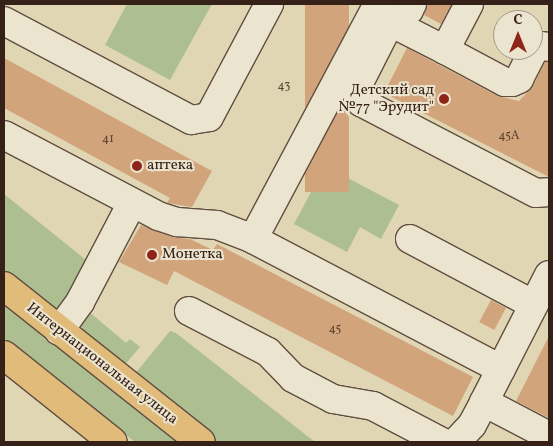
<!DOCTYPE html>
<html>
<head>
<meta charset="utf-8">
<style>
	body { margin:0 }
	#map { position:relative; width:553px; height:446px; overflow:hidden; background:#e0d6b4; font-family:Vollkorn,serif }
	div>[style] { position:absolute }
	.green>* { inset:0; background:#adbf91 }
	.building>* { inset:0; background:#d2a47c; transform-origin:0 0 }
	.roads { filter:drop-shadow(1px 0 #604e40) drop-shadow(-1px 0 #604e40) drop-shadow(0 1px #604e40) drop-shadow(0 -1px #604e40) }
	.minor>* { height:28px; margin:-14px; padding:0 14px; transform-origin:14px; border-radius:14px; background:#ebe4ce }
	.major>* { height:28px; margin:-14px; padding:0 14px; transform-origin:14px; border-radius:14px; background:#e0bb7a }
	.dots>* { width:14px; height:14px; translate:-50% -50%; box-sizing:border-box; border:2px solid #ebe4ce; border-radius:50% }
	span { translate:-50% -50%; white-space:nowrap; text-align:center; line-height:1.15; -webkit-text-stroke:4px #ebe4ce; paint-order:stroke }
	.number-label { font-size:12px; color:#5d4232 }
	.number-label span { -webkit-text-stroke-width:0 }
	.poi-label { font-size:15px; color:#362119 }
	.right { translate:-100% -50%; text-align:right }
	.left { translate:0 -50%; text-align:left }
	.street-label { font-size:15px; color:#362119 }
	.frame { position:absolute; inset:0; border:5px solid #362119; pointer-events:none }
	.north { position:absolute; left:493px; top:10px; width:50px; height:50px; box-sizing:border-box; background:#ebe4ce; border:1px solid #a39686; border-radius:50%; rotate:0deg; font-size:14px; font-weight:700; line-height:20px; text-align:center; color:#362119 }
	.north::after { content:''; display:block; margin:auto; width:18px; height:22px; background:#8f2418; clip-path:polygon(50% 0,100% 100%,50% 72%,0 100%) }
</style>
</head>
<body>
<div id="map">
	<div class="green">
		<i style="clip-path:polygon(127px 4px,212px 4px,170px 80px,105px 45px)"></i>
		<i style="clip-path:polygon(325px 166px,399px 205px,381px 239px,360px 227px,347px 252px,294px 224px)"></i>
		<i style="clip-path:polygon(4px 194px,91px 264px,58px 310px,4px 270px)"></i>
		<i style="clip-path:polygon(4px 301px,181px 442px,135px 442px,4px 338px)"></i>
		<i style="clip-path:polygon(87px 310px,126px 343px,130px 339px,140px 347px,123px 367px,83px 332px,81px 325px)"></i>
		<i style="clip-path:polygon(170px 331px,176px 333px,315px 442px,217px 442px,134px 375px)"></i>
	</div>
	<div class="building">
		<i style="left:305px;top:4px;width:44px;height:188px"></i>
		<i style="clip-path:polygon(428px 4px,452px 4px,441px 24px,424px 15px)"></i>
		<i style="clip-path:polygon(407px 48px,498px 96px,519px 101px,533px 86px,545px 62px,549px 62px,549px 177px,384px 93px)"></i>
		<i style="clip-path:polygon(4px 58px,212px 171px,192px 207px,167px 203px,170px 198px,4px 108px)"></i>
		<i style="clip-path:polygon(141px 225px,172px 237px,190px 239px,213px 250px,217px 244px,473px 377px,453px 416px,174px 271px,167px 285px,119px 262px)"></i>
		<i style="left:491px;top:300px;width:17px;height:25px;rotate:28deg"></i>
		<i style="clip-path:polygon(549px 336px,549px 418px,516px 401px)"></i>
	</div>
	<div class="roads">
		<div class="minor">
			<i style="left:412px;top:4px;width:7px;rotate:117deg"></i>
			<i style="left:409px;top:10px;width:22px;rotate:148deg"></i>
			<i style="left:390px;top:22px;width:66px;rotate:117deg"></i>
			<i style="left:360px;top:81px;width:16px;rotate:97deg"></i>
			<i style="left:358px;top:97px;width:6px;rotate:59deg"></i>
			<i style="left:361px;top:102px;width:197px;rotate:27.5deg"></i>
			<i style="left:536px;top:193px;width:13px;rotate:-4deg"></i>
			<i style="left:469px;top:4px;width:52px;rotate:117.6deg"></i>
			<i style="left:445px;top:50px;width:68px;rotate:28.1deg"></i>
			<i style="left:505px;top:82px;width:7px"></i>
			<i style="left:512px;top:82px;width:8px;rotate:-23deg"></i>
			<i style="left:519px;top:79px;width:33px;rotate:-63deg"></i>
			<i style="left:534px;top:50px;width:7px;rotate:-34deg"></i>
			<i style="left:540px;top:46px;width:9px;rotate:6deg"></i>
			<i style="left:4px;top:21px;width:212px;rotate:27.9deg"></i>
			<i style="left:191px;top:120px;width:18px;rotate:-9deg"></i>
			<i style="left:209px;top:117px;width:128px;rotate:-62deg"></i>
			<i style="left:390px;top:22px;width:62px;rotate:27deg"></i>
			<i style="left:4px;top:135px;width:174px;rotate:27.7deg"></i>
			<i style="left:158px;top:216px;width:20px;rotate:18deg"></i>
			<i style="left:177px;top:222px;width:40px;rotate:4.3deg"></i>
			<i style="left:217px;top:225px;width:39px;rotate:21deg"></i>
			<i style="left:253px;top:239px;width:280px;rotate:27.7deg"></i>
			<i style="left:253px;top:239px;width:266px;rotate:-62deg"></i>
			<i style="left:410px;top:239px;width:140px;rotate:28deg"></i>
			<i style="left:549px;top:275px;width:143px;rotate:117.1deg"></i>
			<i style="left:484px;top:402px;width:73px;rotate:27.6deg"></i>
			<i style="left:189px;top:311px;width:89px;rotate:27.4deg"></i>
			<i style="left:268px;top:352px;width:36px;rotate:46deg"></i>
			<i style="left:293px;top:378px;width:45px;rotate:27.7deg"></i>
			<i style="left:333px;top:399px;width:41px;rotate:9.9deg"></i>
			<i style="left:373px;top:406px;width:78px;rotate:27.6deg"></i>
			<i style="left:59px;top:331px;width:36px;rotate:-54deg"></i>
			<i style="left:80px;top:302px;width:112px;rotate:-62.3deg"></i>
			<i style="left:456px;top:442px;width:23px;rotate:-47deg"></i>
			<i style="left:472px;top:425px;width:26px;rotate:-62deg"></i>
		</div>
		<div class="major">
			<i style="left:4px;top:286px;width:251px;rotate:38.4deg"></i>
			<i style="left:4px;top:355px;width:139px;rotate:38.6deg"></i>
		</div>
	</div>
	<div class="dots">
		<i style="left:444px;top:99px;background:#8f2418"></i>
		<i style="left:137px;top:166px;background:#8f2418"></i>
		<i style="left:152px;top:255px;background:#8f2418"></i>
	</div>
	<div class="number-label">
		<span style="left:284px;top:87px">43</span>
		<span style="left:509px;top:137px">45А</span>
		<span style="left:108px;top:140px">41</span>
		<span style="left:335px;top:330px">45</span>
	</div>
	<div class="poi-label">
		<span class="right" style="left:434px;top:99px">Детский сад<br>№77 "Эрудит"</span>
		<span class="left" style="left:147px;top:166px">аптека</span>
		<span class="left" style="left:162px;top:255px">Монетка</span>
	</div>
	<div class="street-label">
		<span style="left:102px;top:364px;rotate:38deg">Интернациональная улица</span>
	</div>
	<div class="frame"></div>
	<div class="north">С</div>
</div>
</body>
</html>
